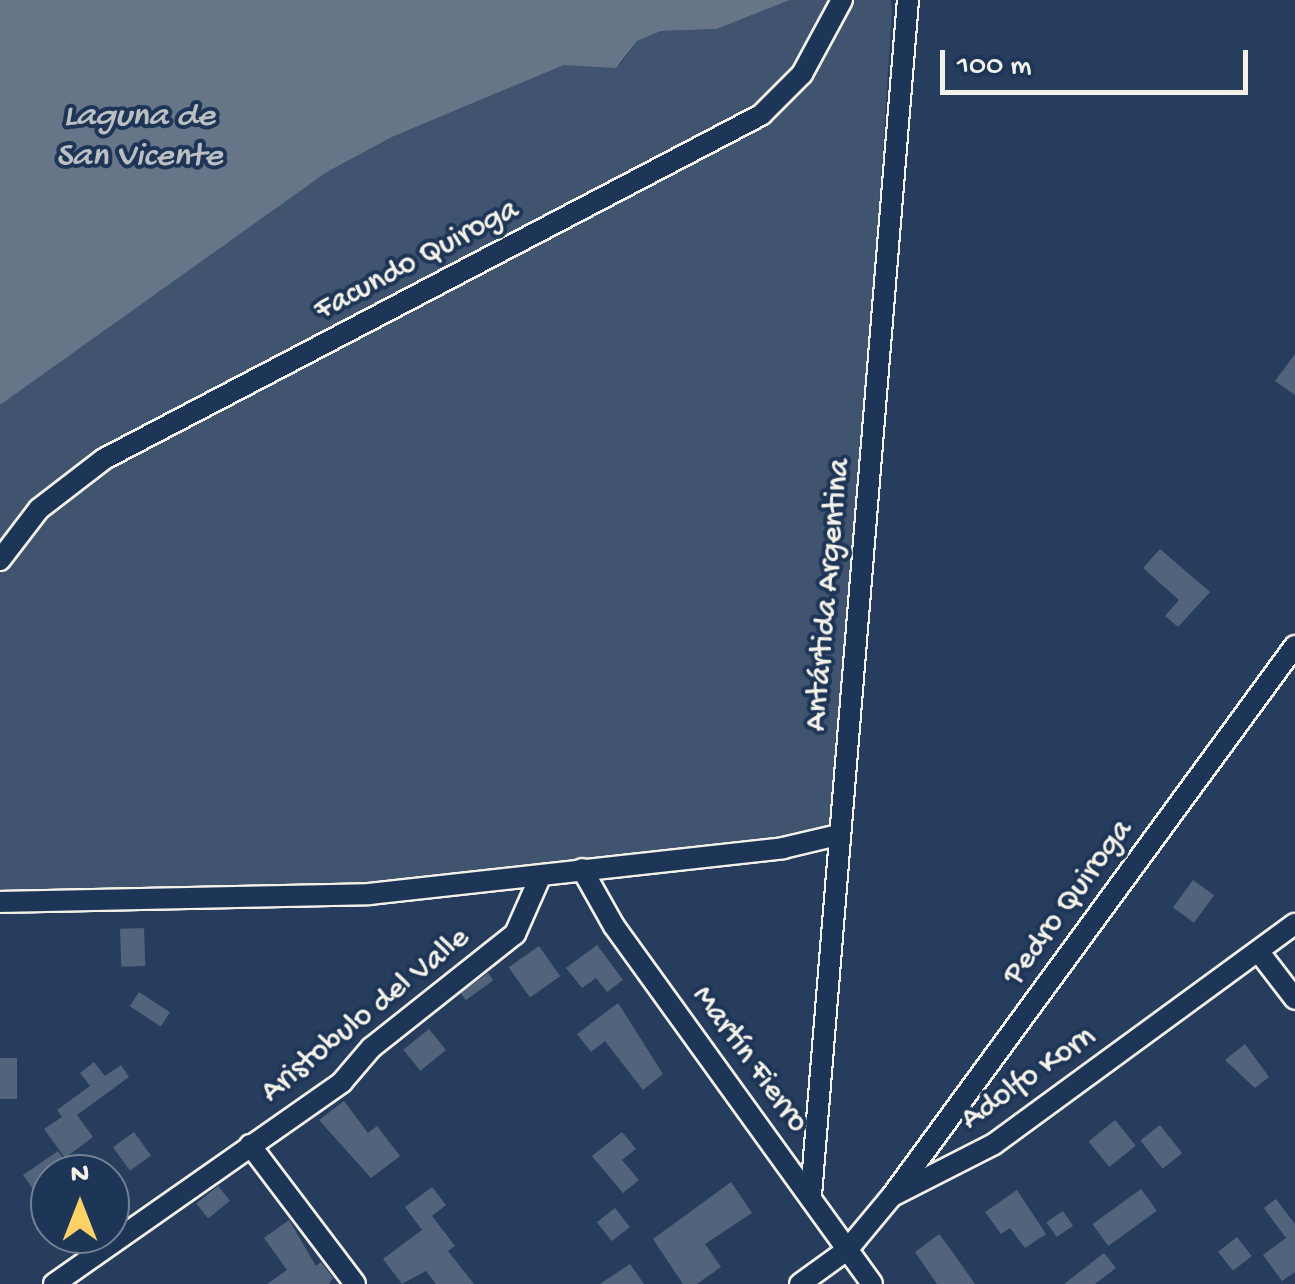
<!DOCTYPE html>
<html>
<head>
<meta charset="utf-8">
<style>
	body { margin:0 }
	#map { position:relative; width:1295px; height:1284px; overflow:hidden; background:#263d5d; font-family:"Gochi Hand",sans-serif }
	div>[style] { position:absolute }
	.green>* { inset:0; background:#40546f }
	.water>* { inset:0; background:#677588 }
	.building>* { inset:0; background:#52647b; transform-origin:0 0 }
	.roads { filter:drop-shadow(2px 0 #f4f1e8) drop-shadow(-2px 0 #f4f1e8) drop-shadow(0 2px #f4f1e8) drop-shadow(0 -2px #f4f1e8) }
	.street>* { height:20px; margin:-10px; padding:0 10px; transform-origin:10px; border-radius:10px; background:#1d3557 }
	span { translate:-50% -50%; white-space:nowrap; text-align:center; line-height:1.15; -webkit-text-stroke:8px #1d3557; paint-order:stroke }
	.street-label { font-size:32px; color:#f4f1e8 }
	.water-label { font-size:35px; color:#bcbfc2; font-style:italic }
	.north { position:absolute; left:30px; top:1154px; width:100px; height:100px; box-sizing:border-box; background:#1d3557; border:2px solid #738091; border-radius:50%; rotate:0deg; font-size:28px; font-weight:700; line-height:40px; text-align:center; color:#f4f1e8 }
	.north::after { content:''; display:block; margin:auto; width:35px; height:45px; background:#ffd166; clip-path:polygon(50% 0,100% 100%,50% 72%,0 100%) }
	.scale { position:absolute; left:940px; top:50px; width:308px; height:45px; box-sizing:border-box; border:5px solid #f4f1e8; border-top:0; padding-left:12px; font-size:30px; line-height:35px; white-space:nowrap; color:#f4f1e8; -webkit-text-stroke:8px #1d3557; paint-order:stroke }
</style>
</head>
<body>
<div id="map">
	<div class="green">
		<i style="clip-path:polygon(790px 0,891px 0,892px 11px,838px 835px,483px 883px,0 902px,0 405px,327px 172px,392px 137px,564px 65px,620px 65px,637px 41px,661px 31px,717px 29px)"></i>
	</div>
	<div class="water">
		<i style="clip-path:polygon(0 0,790px 0,717px 29px,661px 31px,637px 41px,616px 68px,564px 65px,392px 137px,327px 172px,0 405px)"></i>
	</div>
	<div class="building">
		<i style="clip-path:polygon(1295px 354px,1295px 395px,1275px 381px)"></i>
		<i style="clip-path:polygon(1160px 549px,1210px 592px,1178px 627px,1165px 616px,1179px 600px,1143px 568px)"></i>
		<i style="left:1193px;top:880px;width:26px;height:34px;rotate:36deg"></i>
		<i style="left:144px;top:928px;width:38px;height:24px;rotate:88deg"></i>
		<i style="clip-path:polygon(597px 945px,623px 980px,607px 992px,596px 978px,582px 988px,566px 968px)"></i>
		<i style="left:539px;top:946px;width:37px;height:37px;rotate:55deg"></i>
		<i style="left:488px;top:973px;width:9px;height:34px;rotate:54deg"></i>
		<i style="left:139px;top:992px;width:37px;height:17px;rotate:33deg"></i>
		<i style="clip-path:polygon(618px 1003px,663px 1074px,643px 1090px,605px 1041px,591px 1052px,577px 1034px)"></i>
		<i style="left:429px;top:1029px;width:27px;height:33px;rotate:51deg"></i>
		<i style="clip-path:polygon(1245px 1044px,1269px 1077px,1255px 1088px,1225px 1060px)"></i>
		<i style="left:0;top:1058px;width:17px;height:41px"></i>
		<i style="clip-path:polygon(94px 1062px,105px 1076px,121px 1065px,129px 1077px,77px 1115px,93px 1137px,65px 1158px,44px 1129px,62px 1117px,57px 1110px,90px 1086px,80px 1073px)"></i>
		<i style="clip-path:polygon(344px 1101px,368px 1133px,377px 1126px,400px 1156px,371px 1178px,319px 1120px)"></i>
		<i style="left:1115px;top:1120px;width:33px;height:34px;rotate:51deg"></i>
		<i style="left:1160px;top:1125px;width:36px;height:25px;rotate:52deg"></i>
		<i style="left:134px;top:1132px;width:29px;height:26px;rotate:54deg"></i>
		<i style="clip-path:polygon(622px 1132px,636px 1149px,622px 1160px,639px 1180px,623px 1193px,592px 1156px)"></i>
		<i style="clip-path:polygon(58px 1151px,67px 1164px,50px 1174px,50px 1213px,23px 1175px)"></i>
		<i style="clip-path:polygon(731px 1182px,752px 1213px,705px 1244px,721px 1267px,697px 1284px,683px 1284px,653px 1239px)"></i>
		<i style="left:218px;top:1186px;width:19px;height:28px;rotate:51deg"></i>
		<i style="clip-path:polygon(432px 1187px,446px 1205px,432px 1216px,455px 1246px,448px 1251px,474px 1284px,436px 1284px,426px 1271px,402px 1284px,383px 1259px,422px 1230px,405px 1207px)"></i>
		<i style="left:1141px;top:1189px;width:27px;height:60px;rotate:54deg"></i>
		<i style="clip-path:polygon(1017px 1190px,1046px 1234px,1025px 1248px,1010px 1228px,1001px 1234px,985px 1212px)"></i>
		<i style="clip-path:polygon(1276px 1199px,1295px 1224px,1295px 1272px,1282px 1281px,1263px 1255px,1286px 1238px,1264px 1208px)"></i>
		<i style="left:615px;top:1208px;width:24px;height:23px;rotate:52deg"></i>
		<i style="left:1063px;top:1211px;width:18px;height:20px;rotate:56deg"></i>
		<i style="clip-path:polygon(289px 1220px,316px 1266px,321px 1262px,333px 1278px,329px 1284px,267px 1284px,287px 1270px,264px 1238px)"></i>
		<i style="clip-path:polygon(939px 1234px,954px 1254px,975px 1284px,937px 1284px,915px 1252px)"></i>
		<i style="left:1237px;top:1237px;width:24px;height:24px;rotate:52deg"></i>
		<i style="clip-path:polygon(1104px 1253px,1116px 1268px,1095px 1284px,1064px 1284px)"></i>
		<i style="clip-path:polygon(630px 1264px,644px 1284px,600px 1284px)"></i>
	</div>
	<div class="roads">
		<div class="street">
			<i style="left:0;top:560px;width:64px;rotate:-52.6deg"></i>
			<i style="left:39px;top:509px;width:82px;rotate:-37.6deg"></i>
			<i style="left:104px;top:459px;width:742px;rotate:-27.64deg"></i>
			<i style="left:761px;top:115px;width:58px;rotate:-45deg"></i>
			<i style="left:802px;top:74px;width:84px;rotate:-61.6deg"></i>
			<i style="left:582px;top:869px;width:65px;rotate:60.7deg"></i>
			<i style="left:614px;top:926px;width:441px;rotate:54.2deg"></i>
			<i style="left:0;top:902px;width:369px;rotate:-1.2deg"></i>
			<i style="left:369px;top:894px;width:417px;rotate:-6.3deg"></i>
			<i style="left:783px;top:848px;width:57px;rotate:-13.3deg"></i>
			<i style="left:1259px;top:952px;width:59px;rotate:52.5deg"></i>
			<i style="left:250px;top:1145px;width:174px;rotate:52.9deg"></i>
			<i style="left:811px;top:1195px;width:1199px;rotate:-85.36deg"></i>
			<i style="left:892px;top:1196px;width:682px;rotate:-53.77deg"></i>
			<i style="left:54px;top:1284px;width:352px;rotate:-35deg"></i>
			<i style="left:342px;top:1082px;width:45px;rotate:-49.5deg"></i>
			<i style="left:371px;top:1048px;width:184px;rotate:-38.4deg"></i>
			<i style="left:515px;top:934px;width:64px;rotate:-66.2deg"></i>
			<i style="left:800px;top:1284px;width:58px;rotate:-35.9deg"></i>
			<i style="left:847px;top:1250px;width:70px;rotate:-50.2deg"></i>
			<i style="left:892px;top:1196px;width:114px;rotate:-27deg"></i>
			<i style="left:994px;top:1144px;width:373px;rotate:-36.2deg"></i>
		</div>
	</div>
	<div class="street-label">
		<span style="left:417px;top:261px;rotate:-28deg">Facundo Quiroga</span>
		<span style="left:829px;top:595px;rotate:-85deg">Antártida Argentina</span>
		<span style="left:1069px;top:903px;rotate:-54deg">Pedro Quiroga</span>
		<span style="left:366px;top:1016px;rotate:-39deg">Aristobulo del Valle</span>
		<span style="left:749px;top:1060px;rotate:54deg">Martín Fierro</span>
		<span style="left:1029px;top:1079px;rotate:-35deg">Adolfo Korn</span>
	</div>
	<div class="water-label">
		<span style="left:139px;top:138px">Laguna de<br>San Vicente</span>
	</div>
	<div class="north">N</div>
	<div class="scale">100 m</div>
</div>
</body>
</html>
